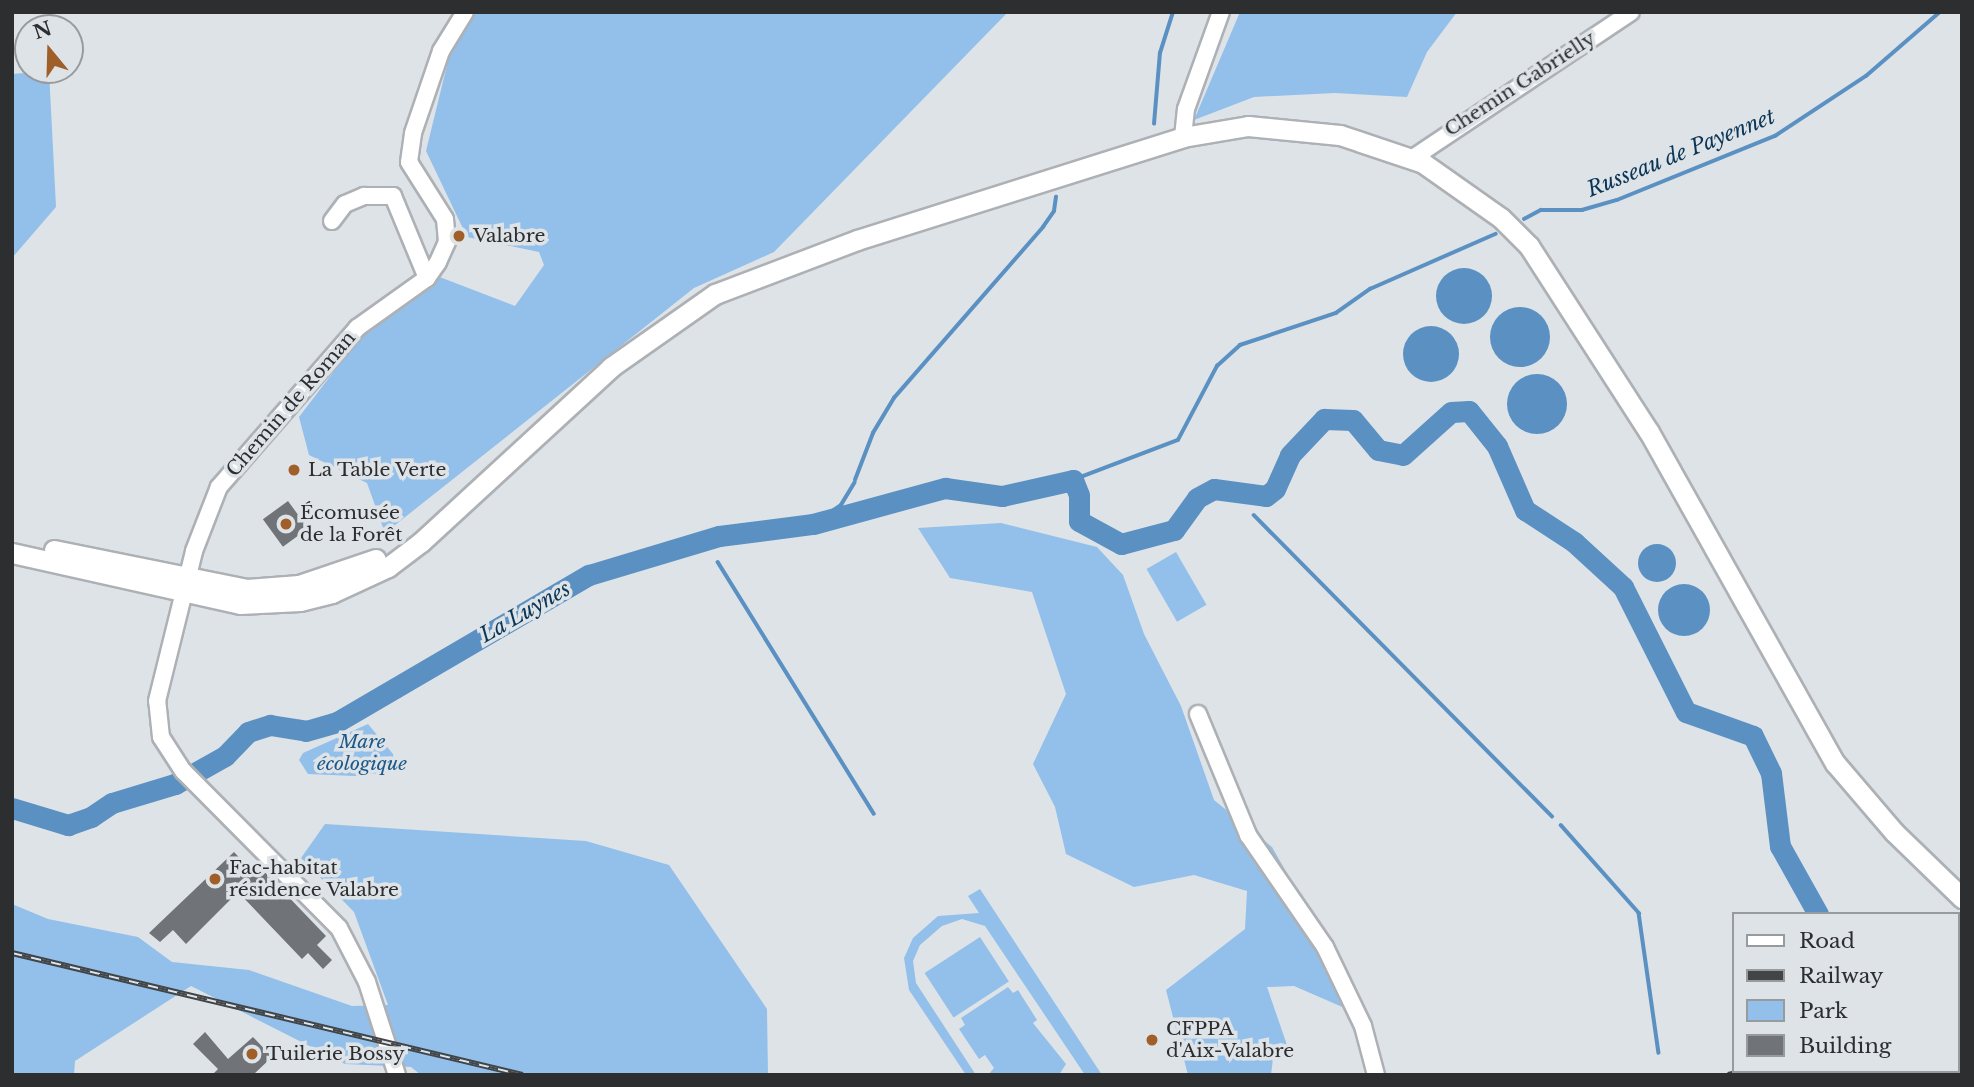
<!DOCTYPE html>
<html>
<head>
<meta charset="utf-8">
<style>
	body { margin:0 }
	#map { position:relative; width:1974px; height:1087px; overflow:hidden; background:#dee3e7; font-family:"Libre Baskerville",serif }
	div>[style] { position:absolute }
	.green>* { inset:0; background:#92c0ea; transform-origin:0 0 }
	.water>* { inset:0; background:#5a91c2 }
	.round { border-radius:50% }
	.stream>* { height:3.5px; margin:-1.75px; padding:0 1.75px; transform-origin:1.75px; border-radius:1.75px; background:#5a91c2 }
	.river>* { height:21px; margin:-10.5px; padding:0 10.5px; transform-origin:10.5px; border-radius:10.5px; background:#5a91c2 }
	.building>* { inset:0; background:#707377; transform-origin:0 0 }
	.roads { filter:drop-shadow(2px 0 #adb1b5) drop-shadow(-2px 0 #adb1b5) drop-shadow(0 2px #adb1b5) drop-shadow(0 -2px #adb1b5) }
	.minor>* { height:16px; margin:-8px; padding:0 8px; transform-origin:8px; border-radius:8px; background:#fff }
	.major>* { height:19px; margin:-9.5px; padding:0 9.5px; transform-origin:9.5px; border-radius:9.5px; background:#fff }
	.rail>* { height:6px; margin-top:-3px; transform-origin:0; background:repeating-linear-gradient(90deg,#dee3e7 0 10px,#424446 0 20px); box-sizing:border-box; border-block:2px solid #424446 }
	.dots>* { width:19px; height:19px; translate:-50% -50%; box-sizing:border-box; border:4px solid #dee3e7; border-radius:50% }
	span { translate:-50% -50%; white-space:nowrap; text-align:center; line-height:1.15; -webkit-text-stroke:7px #dee3e7; paint-order:stroke }
	.street-label { font-size:19px; color:#2d2e30 }
	.poi-label { font-size:19px; color:#2d2e30 }
	.left { translate:0 -50%; text-align:left }
	.park-label { font-size:19px; color:#1c5888; font-style:italic }
	.water-label { font-size:21px; color:#0b3657; font-style:italic }
	.frame { position:absolute; inset:0; border:14px solid #2d2e30; pointer-events:none }
	.legend { position:absolute; left:1732px; top:912px; width:228px; height:161px; box-sizing:border-box; background:#dee3e7; border:2px solid #979b9e; margin:0; padding:9px 12px; list-style:none; font-size:21px; color:#2d2e30 }
	.legend li { display:flex; align-items:center; gap:14px; height:35px }
	.legend b { width:35px; border:2px solid #979b9e }
	.north { position:absolute; left:14px; top:14px; width:70px; height:70px; box-sizing:border-box; background:#dee3e7; border:2px solid #979b9e; border-radius:50%; rotate:341deg; font-size:19px; font-weight:700; line-height:28px; text-align:center; color:#2d2e30 }
	.north::after { content:''; display:block; margin:auto; width:24px; height:32px; background:#a05f29; clip-path:polygon(50% 0,100% 100%,50% 72%,0 100%) }
</style>
</head>
<body>
<div id="map">
	<div class="green">
		<i style="clip-path:polygon(460px 12px,1008px 12px,774px 252px,694px 288px,385px 533px,367px 483px,309px 455px,299px 417px,367px 328px,437px 276px,515px 306px,544px 265px,539px 252px,467px 237px,426px 151px)"></i>
		<i style="clip-path:polygon(1240px 12px,1457px 12px,1427px 52px,1407px 97px,1335px 93px,1254px 97px,1194px 120px)"></i>
		<i style="clip-path:polygon(49px 71px,56px 207px,12px 258px,12px 74px)"></i>
		<i style="clip-path:polygon(1001px 523px,1097px 547px,1123px 575px,1144px 634px,1181px 706px,1214px 800px,1272px 847px,1370px 1019px,1294px 986px,1267px 987px,1287px 1045px,1274px 1050px,1271px 1075px,1188px 1075px,1166px 990px,1245px 929px,1247px 891px,1194px 875px,1134px 887px,1066px 854px,1055px 807px,1033px 764px,1066px 694px,1032px 592px,950px 578px,918px 528px)"></i>
		<i style="left:1176px;top:552px;width:61px;height:34px;rotate:60deg"></i>
		<i style="clip-path:polygon(368px 724px,393px 754px,395px 771px,354px 776px,308px 774px,299px 760px,303px 753px)"></i>
		<i style="clip-path:polygon(325px 824px,586px 841px,669px 865px,767px 1009px,768px 1075px,421px 1075px,411px 1067px,345px 1064px,191px 986px,75px 1061px,74px 1075px,12px 1075px,12px 904px,48px 919px,138px 937px,172px 962px,249px 970px,352px 1006px,388px 1005px,354px 912px,301px 858px)"></i>
		<i style="clip-path:polygon(980px 889px,1102px 1075px,1085px 1075px,985px 926px,962px 919px,942px 926px,920px 945px,913px 961px,916px 983px,976px 1075px,966px 1075px,909px 990px,904px 958px,913px 938px,938px 916px,979px 913px,968px 896px)"></i>
		<i style="left:980px;top:937px;width:53px;height:66px;rotate:57deg"></i>
		<i style="clip-path:polygon(1008px 987px,1013px 993px,1018px 990px,1037px 1020px,1033px 1023px,1066px 1064px,1059px 1075px,988px 1075px,994px 1068px,985px 1055px,979px 1059px,959px 1029px,965px 1025px,961px 1018px)"></i>
	</div>
	<div class="water">
		<i class="round" style="left:1436px;top:268px;width:56px;height:56px"></i>
		<i class="round" style="left:1490px;top:307px;width:60px;height:60px"></i>
		<i class="round" style="left:1403px;top:326px;width:56px;height:56px"></i>
		<i class="round" style="left:1507px;top:374px;width:60px;height:60px"></i>
		<i class="round" style="left:1638px;top:544px;width:38px;height:38px"></i>
		<i class="round" style="left:1658px;top:584px;width:52px;height:52px"></i>
	</div>
	<div class="stream">
		<i style="left:1154px;top:124px;width:71px;rotate:-85.2deg"></i>
		<i style="left:1160px;top:53px;width:43px;rotate:-72.4deg"></i>
		<i style="left:1524px;top:219px;width:19px;rotate:-28deg"></i>
		<i style="left:1541px;top:210px;width:41px"></i>
		<i style="left:1582px;top:210px;width:36px;rotate:-16deg"></i>
		<i style="left:1617px;top:200px;width:170px;rotate:-22.1deg"></i>
		<i style="left:1775px;top:136px;width:109px;rotate:-33.4deg"></i>
		<i style="left:1866px;top:76px;width:98px;rotate:-40.9deg"></i>
		<i style="left:855px;top:480px;width:50px;rotate:-69deg"></i>
		<i style="left:873px;top:433px;width:41px;rotate:-59deg"></i>
		<i style="left:894px;top:398px;width:227px;rotate:-48.9deg"></i>
		<i style="left:1043px;top:227px;width:19px;rotate:-55deg"></i>
		<i style="left:1054px;top:211px;width:14px;rotate:-82deg"></i>
		<i style="left:1073px;top:480px;width:112px;rotate:-20.9deg"></i>
		<i style="left:1178px;top:440px;width:84px;rotate:-62.2deg"></i>
		<i style="left:1217px;top:366px;width:31px;rotate:-42deg"></i>
		<i style="left:1240px;top:345px;width:101px;rotate:-18.4deg"></i>
		<i style="left:1336px;top:313px;width:42px;rotate:-35.2deg"></i>
		<i style="left:1370px;top:289px;width:137px;rotate:-23.7deg"></i>
		<i style="left:1226px;top:489px;width:13px;rotate:42deg"></i>
		<i style="left:1254px;top:515px;width:424px;rotate:45.3deg"></i>
		<i style="left:813px;top:524px;width:34px;rotate:-34deg"></i>
		<i style="left:841px;top:505px;width:26px;rotate:-59deg"></i>
		<i style="left:718px;top:562px;width:296px;rotate:58.2deg"></i>
		<i style="left:1561px;top:825px;width:118px;rotate:48.4deg"></i>
		<i style="left:1639px;top:913px;width:141px;rotate:81.9deg"></i>
	</div>
	<div class="river">
		<i style="left:12px;top:808px;width:59px;rotate:16.9deg"></i>
		<i style="left:68px;top:825px;width:24px;rotate:-19deg"></i>
		<i style="left:91px;top:817px;width:25px;rotate:-34deg"></i>
		<i style="left:112px;top:803px;width:66px;rotate:-16.8deg"></i>
		<i style="left:175px;top:784px;width:57px;rotate:-29.2deg"></i>
		<i style="left:225px;top:756px;width:33px;rotate:-46deg"></i>
		<i style="left:248px;top:732px;width:23px;rotate:-18deg"></i>
		<i style="left:270px;top:725px;width:36px;rotate:9deg"></i>
		<i style="left:306px;top:731px;width:32px;rotate:-16deg"></i>
		<i style="left:337px;top:722px;width:292px;rotate:-30.3deg"></i>
		<i style="left:589px;top:575px;width:136px;rotate:-16.7deg"></i>
		<i style="left:719px;top:536px;width:95px;rotate:-7.3deg"></i>
		<i style="left:813px;top:524px;width:137px;rotate:-15.3deg"></i>
		<i style="left:945px;top:488px;width:58px;rotate:8deg"></i>
		<i style="left:1002px;top:496px;width:73px;rotate:-12.7deg"></i>
		<i style="left:1073px;top:480px;width:16px;rotate:68deg"></i>
		<i style="left:1079px;top:495px;width:26px;rotate:90deg"></i>
		<i style="left:1079px;top:521px;width:48px;rotate:28.7deg"></i>
		<i style="left:1121px;top:544px;width:55px;rotate:-14.8deg"></i>
		<i style="left:1174px;top:530px;width:39px;rotate:-54deg"></i>
		<i style="left:1197px;top:498px;width:19px;rotate:-28deg"></i>
		<i style="left:1214px;top:489px;width:52px;rotate:7.7deg"></i>
		<i style="left:1266px;top:496px;width:11px;rotate:-38deg"></i>
		<i style="left:1275px;top:489px;width:37px;rotate:-66deg"></i>
		<i style="left:1290px;top:455px;width:50px;rotate:-46.6deg"></i>
		<i style="left:1324px;top:419px;width:29px;rotate:2deg"></i>
		<i style="left:1353px;top:420px;width:39px;rotate:50deg"></i>
		<i style="left:1378px;top:450px;width:25px;rotate:11deg"></i>
		<i style="left:1403px;top:455px;width:64px;rotate:-41.9deg"></i>
		<i style="left:1451px;top:412px;width:18px;rotate:-3deg"></i>
		<i style="left:1469px;top:411px;width:45px;rotate:51.3deg"></i>
		<i style="left:1497px;top:446px;width:70px;rotate:66.4deg"></i>
		<i style="left:1525px;top:510px;width:59px;rotate:33.1deg"></i>
		<i style="left:1574px;top:542px;width:67px;rotate:42.6deg"></i>
		<i style="left:1623px;top:587px;width:140px;rotate:63.3deg"></i>
		<i style="left:1686px;top:712px;width:71px;rotate:19.7deg"></i>
		<i style="left:1753px;top:736px;width:41px;rotate:64.1deg"></i>
		<i style="left:1771px;top:773px;width:74px;rotate:83deg"></i>
		<i style="left:1780px;top:846px;width:78px;rotate:60.8deg"></i>
		<i style="left:1885px;top:1071px;width:4px;rotate:90deg"></i>
	</div>
	<div class="building">
		<i style="left:288px;top:501px;width:34px;height:31px;rotate:54deg"></i>
		<i style="clip-path:polygon(234px 852px,251px 870px,257px 864px,326px 936px,317px 945px,332px 960px,323px 969px,308px 953px,302px 959px,238px 892px,186px 944px,173px 930px,160px 942px,149px 933px)"></i>
		<i style="clip-path:polygon(205px 1032px,228px 1059px,253px 1037px,272px 1057px,253px 1075px,212px 1075px,218px 1069px,193px 1044px)"></i>
	</div>
	<div class="roads">
		<div class="minor">
			<i style="left:1183px;top:137px;width:28px;rotate:-84deg"></i>
			<i style="left:1186px;top:109px;width:103px;rotate:-70.2deg"></i>
			<i style="left:1413px;top:158px;width:262px;rotate:-33.8deg"></i>
			<i style="left:332px;top:221px;width:21px;rotate:-53deg"></i>
			<i style="left:345px;top:204px;width:21px;rotate:-23deg"></i>
			<i style="left:364px;top:196px;width:29px"></i>
			<i style="left:393px;top:196px;width:89px;rotate:67.5deg"></i>
			<i style="left:1198px;top:714px;width:131px;rotate:67.5deg"></i>
			<i style="left:1248px;top:835px;width:136px;rotate:55.5deg"></i>
			<i style="left:1325px;top:947px;width:88px;rotate:64.3deg"></i>
			<i style="left:1363px;top:1026px;width:51px;rotate:75.1deg"></i>
			<i style="left:397px;top:1075px;width:98px;rotate:-107.9deg"></i>
			<i style="left:367px;top:982px;width:61px;rotate:-117.4deg"></i>
			<i style="left:339px;top:928px;width:221px;rotate:-134.8deg"></i>
			<i style="left:183px;top:771px;width:40px;rotate:-122.9deg"></i>
			<i style="left:161px;top:737px;width:36px;rotate:-96deg"></i>
			<i style="left:157px;top:701px;width:154px;rotate:-76.1deg"></i>
			<i style="left:194px;top:551px;width:69px;rotate:-68.7deg"></i>
			<i style="left:219px;top:487px;width:211px;rotate:-49deg"></i>
			<i style="left:357px;top:328px;width:86px;rotate:-35.5deg"></i>
			<i style="left:427px;top:278px;width:19px;rotate:-55deg"></i>
			<i style="left:438px;top:262px;width:22px;rotate:-66deg"></i>
			<i style="left:447px;top:242px;width:23px;rotate:-95deg"></i>
			<i style="left:445px;top:219px;width:67px;rotate:-122.3deg"></i>
			<i style="left:409px;top:162px;width:29px;rotate:-82deg"></i>
			<i style="left:413px;top:133px;width:87px;rotate:-71.1deg"></i>
			<i style="left:441px;top:51px;width:46px;rotate:-58.4deg"></i>
		</div>
		<div class="major">
			<i style="left:54px;top:550px;width:197px;rotate:11.4deg"></i>
			<i style="left:247px;top:589px;width:52px;rotate:-4.4deg"></i>
			<i style="left:299px;top:585px;width:81px;rotate:-18.7deg"></i>
			<i style="left:12px;top:553px;width:234px;rotate:12.6deg"></i>
			<i style="left:240px;top:604px;width:60px;rotate:-2.9deg"></i>
			<i style="left:300px;top:601px;width:33px;rotate:-14deg"></i>
			<i style="left:332px;top:593px;width:62px;rotate:-24.9deg"></i>
			<i style="left:388px;top:567px;width:41px;rotate:-37.1deg"></i>
			<i style="left:421px;top:542px;width:258px;rotate:-42.6deg"></i>
			<i style="left:611px;top:367px;width:127px;rotate:-35.1deg"></i>
			<i style="left:715px;top:294px;width:152px;rotate:-20.8deg"></i>
			<i style="left:857px;top:240px;width:342px;rotate:-17.5deg"></i>
			<i style="left:1183px;top:137px;width:66px;rotate:-9.6deg"></i>
			<i style="left:1248px;top:126px;width:92px;rotate:5.6deg"></i>
			<i style="left:1340px;top:135px;width:88px;rotate:18.6deg"></i>
			<i style="left:1423px;top:163px;width:95px;rotate:35.2deg"></i>
			<i style="left:1501px;top:218px;width:40px;rotate:45deg"></i>
			<i style="left:1529px;top:246px;width:221px;rotate:57.2deg"></i>
			<i style="left:1649px;top:432px;width:380px;rotate:60.7deg"></i>
			<i style="left:1835px;top:763px;width:91px;rotate:49.5deg"></i>
			<i style="left:1894px;top:832px;width:95px;rotate:44.1deg"></i>
		</div>
	</div>
	<div class="rail">
		<i style="left:12px;top:953px;width:525px;rotate:13.43deg"></i>
		<i style="left:1958px;top:1064px;width:4px"></i>
		<i style="left:1728px;top:1075px;width:19px;rotate:-12deg"></i>
		<i style="left:1766px;top:1075px;width:24px;rotate:-9deg"></i>
	</div>
	<div class="dots">
		<i style="left:459px;top:236px;background:#a05f29"></i>
		<i style="left:294px;top:470px;background:#a05f29"></i>
		<i style="left:286px;top:524px;background:#a05f29"></i>
		<i style="left:215px;top:879px;background:#a05f29"></i>
		<i style="left:1152px;top:1040px;background:#a05f29"></i>
		<i style="left:252px;top:1054px;background:#a05f29"></i>
	</div>
	<div class="street-label">
		<span style="left:1520px;top:84px;rotate:-33deg">Chemin Gabrielly</span>
		<span style="left:291px;top:404px;rotate:-49deg">Chemin de Roman</span>
	</div>
	<div class="poi-label">
		<span class="left" style="left:473px;top:236px">Valabre</span>
		<span class="left" style="left:308px;top:470px">La Table Verte</span>
		<span class="left" style="left:300px;top:524px">Écomusée<br>de la Forêt</span>
		<span class="left" style="left:229px;top:879px">Fac-habitat<br>résidence Valabre</span>
		<span class="left" style="left:1166px;top:1040px">CFPPA<br>d'Aix-Valabre</span>
		<span class="left" style="left:266px;top:1054px">Tuilerie Bossy</span>
	</div>
	<div class="park-label">
		<span style="left:362px;top:753px">Mare<br>écologique</span>
	</div>
	<div class="water-label">
		<span style="left:1681px;top:153px;rotate:-22deg">Russeau de Payennet</span>
		<span style="left:525px;top:612px;rotate:-30deg">La Luynes</span>
	</div>
	<div class="frame"></div>
	<ul class="legend">
	<li><b style="height:9px;background:#fff"></b>Road</li>
	<li><b style="height:9px;background:#424446"></b>Railway</li>
	<li><b style="height:19px;background:#92c0ea"></b>Park</li>
	<li><b style="height:19px;background:#707377"></b>Building</li>
	</ul>
	<div class="north">N</div>
</div>
</body>
</html>
